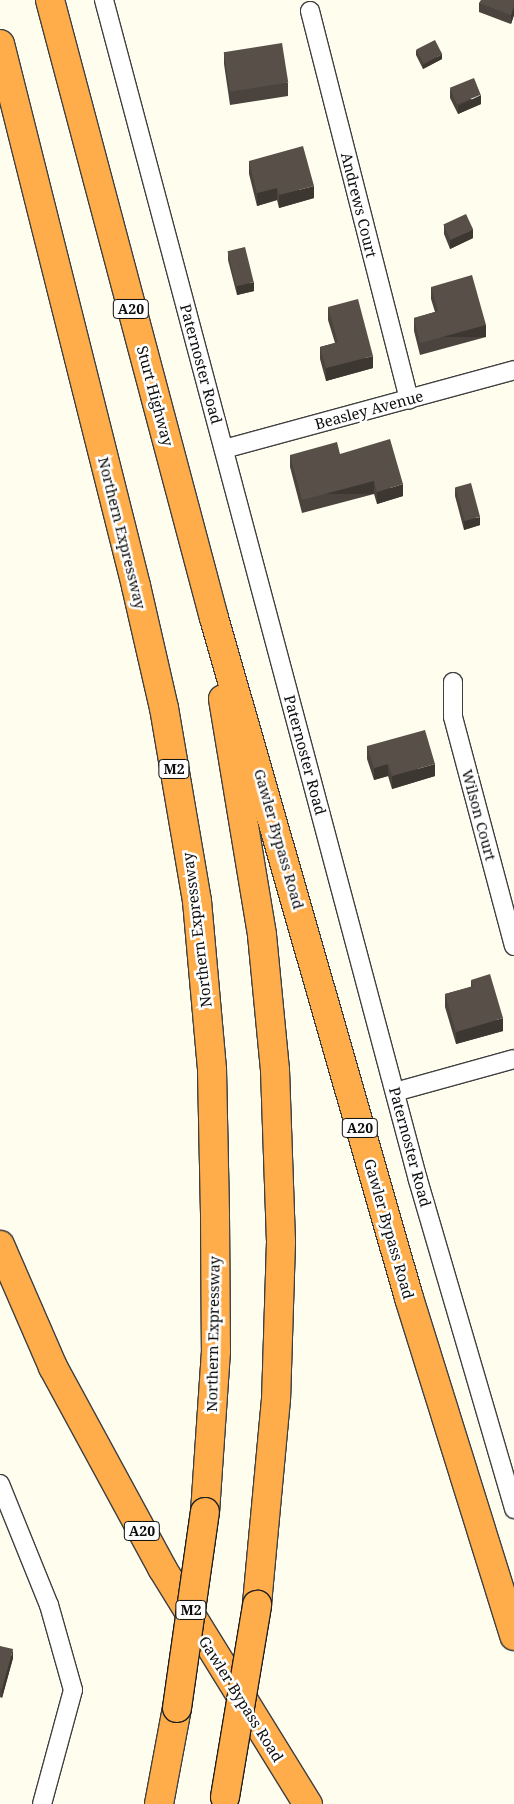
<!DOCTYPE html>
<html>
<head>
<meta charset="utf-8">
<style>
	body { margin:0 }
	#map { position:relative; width:514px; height:1804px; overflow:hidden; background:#fffded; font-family:"Noto Serif",serif }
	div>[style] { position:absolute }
	.roads { filter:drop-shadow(1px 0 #404040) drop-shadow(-1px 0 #404040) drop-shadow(0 1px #404040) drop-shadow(0 -1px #404040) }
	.minor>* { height:18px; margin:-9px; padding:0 9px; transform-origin:9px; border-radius:9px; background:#fff }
	.motorway>* { height:28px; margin:-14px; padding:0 14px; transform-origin:14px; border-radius:14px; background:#ffad4b }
	.bridges { filter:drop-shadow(1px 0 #1e1e1e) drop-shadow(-1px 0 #1e1e1e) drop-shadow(0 1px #1e1e1e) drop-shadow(0 -1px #1e1e1e) }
	.motorway-bridge>* { height:28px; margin:-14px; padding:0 14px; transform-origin:14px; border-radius:14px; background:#ffad4b }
	.wall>* { inset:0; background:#4b443e }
	.shaded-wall>* { inset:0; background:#3d3732; transform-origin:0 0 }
	.building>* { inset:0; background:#574f48; transform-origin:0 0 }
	span { translate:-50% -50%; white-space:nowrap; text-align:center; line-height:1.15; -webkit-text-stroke:5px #fff; paint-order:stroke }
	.shield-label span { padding:1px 4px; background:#fff; border:1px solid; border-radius:4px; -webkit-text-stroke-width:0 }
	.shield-label { font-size:14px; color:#0d0d0d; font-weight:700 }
	.street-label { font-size:15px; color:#0d0d0d }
</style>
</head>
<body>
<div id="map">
	<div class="roads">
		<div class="minor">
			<i style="left:104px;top:0;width:1221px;rotate:75.1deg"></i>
			<i style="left:418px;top:1180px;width:343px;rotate:73.7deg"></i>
			<i style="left:310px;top:11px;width:401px;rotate:75.7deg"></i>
			<i style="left:224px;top:449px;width:301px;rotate:-15.2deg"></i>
			<i style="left:453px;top:682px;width:35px;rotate:90deg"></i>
			<i style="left:453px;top:717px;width:237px;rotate:75.1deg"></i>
			<i style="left:395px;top:1092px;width:123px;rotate:-15.5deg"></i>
			<i style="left:0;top:1484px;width:131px;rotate:68deg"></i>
			<i style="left:49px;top:1605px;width:88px;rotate:74.2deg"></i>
			<i style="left:73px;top:1690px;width:118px;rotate:105.2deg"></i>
		</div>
		<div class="motorway">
			<i style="left:50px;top:0;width:639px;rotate:75.14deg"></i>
			<i style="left:214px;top:618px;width:707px;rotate:74deg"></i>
			<i style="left:409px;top:1298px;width:354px;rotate:72.7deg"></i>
			<i style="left:0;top:44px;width:559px;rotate:75.91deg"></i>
			<i style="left:136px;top:586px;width:125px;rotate:77.1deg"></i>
			<i style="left:164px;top:708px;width:196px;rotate:80.3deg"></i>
			<i style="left:197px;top:901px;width:170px;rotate:84.9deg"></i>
			<i style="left:212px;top:1070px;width:146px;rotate:88.8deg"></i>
			<i style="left:215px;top:1216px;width:135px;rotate:89.6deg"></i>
			<i style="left:216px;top:1351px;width:161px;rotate:93.9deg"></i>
			<i style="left:223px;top:699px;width:239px;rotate:80.6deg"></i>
			<i style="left:262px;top:935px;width:136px;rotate:84.5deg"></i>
			<i style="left:275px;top:1070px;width:172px;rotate:88deg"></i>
			<i style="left:281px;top:1242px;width:157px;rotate:91.8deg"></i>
			<i style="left:276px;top:1399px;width:207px;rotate:95.3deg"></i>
			<i style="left:0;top:1245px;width:133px;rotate:66.5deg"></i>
			<i style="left:53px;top:1367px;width:229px;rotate:61.5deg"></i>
			<i style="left:162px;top:1568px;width:278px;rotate:58.3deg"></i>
			<i style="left:159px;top:1804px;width:98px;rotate:-79.4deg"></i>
		</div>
	</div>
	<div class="bridges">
		<div class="motorway-bridge">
			<i style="left:177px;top:1708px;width:198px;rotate:-81.9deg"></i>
			<i style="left:225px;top:1797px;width:195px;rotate:-80.5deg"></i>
		</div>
	</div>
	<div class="wall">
		<i style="clip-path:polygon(514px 0,514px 15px,511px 24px,479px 12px,479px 3px)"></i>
		<i style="clip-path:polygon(416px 50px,442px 59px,423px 69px,416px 55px)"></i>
		<i style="clip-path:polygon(224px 52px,288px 83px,288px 96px,230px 105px,224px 64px)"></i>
		<i style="clip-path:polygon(450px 89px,481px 104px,458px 114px,450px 98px)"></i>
		<i style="clip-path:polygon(249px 161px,314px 198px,279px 208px,277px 200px,257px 206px,249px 174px)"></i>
		<i style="clip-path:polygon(444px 225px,473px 238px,450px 249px,444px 234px)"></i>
		<i style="clip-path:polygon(228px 252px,254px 291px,237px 295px,228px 260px)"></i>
		<i style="clip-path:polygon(431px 287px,486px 337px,420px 355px,414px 331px,414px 318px,435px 312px,431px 299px)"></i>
		<i style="clip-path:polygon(328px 307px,373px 368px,326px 381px,320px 359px,320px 347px,335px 343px,328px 320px)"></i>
		<i style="clip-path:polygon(340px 454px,403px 496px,377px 504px,374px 494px,302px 513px,290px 467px,290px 455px)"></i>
		<i style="clip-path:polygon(455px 487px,480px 525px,464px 530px,455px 496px)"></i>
		<i style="clip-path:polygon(367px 746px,435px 776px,392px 789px,388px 776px,374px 780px,367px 759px)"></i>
		<i style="clip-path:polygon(471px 980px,503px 1031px,456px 1044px,445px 1007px,445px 994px,471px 987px)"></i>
		<i style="clip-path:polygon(0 1646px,13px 1658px,2px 1698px,0 1697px)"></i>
	</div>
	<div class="shaded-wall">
		<i style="clip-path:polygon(514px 6px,514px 15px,511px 24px,511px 15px)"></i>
		<i style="clip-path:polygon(442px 54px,442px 59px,423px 69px,423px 65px)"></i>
		<i style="clip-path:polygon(481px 95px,481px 104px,458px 114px,458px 106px)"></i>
		<i style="clip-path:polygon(314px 186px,314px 198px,279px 208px,279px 195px)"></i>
		<i style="clip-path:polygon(277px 188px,277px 200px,257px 206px,257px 193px)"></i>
		<i style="clip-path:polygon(473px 229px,473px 238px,450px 249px,450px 240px)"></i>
		<i style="clip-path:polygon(254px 282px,254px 291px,237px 295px,237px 286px)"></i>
		<i style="left:486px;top:325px;width:12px;height:68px;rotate:90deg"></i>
		<i style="clip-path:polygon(373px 356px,373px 368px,326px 381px,326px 368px)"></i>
		<i style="left:374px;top:481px;width:13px;height:74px;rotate:90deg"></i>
		<i style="clip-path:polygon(403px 484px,403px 496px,377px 504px,377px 492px)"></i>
		<i style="clip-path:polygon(480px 517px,480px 525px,464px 530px,464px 521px)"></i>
		<i style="clip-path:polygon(388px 764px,388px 776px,374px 780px,374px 768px)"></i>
		<i style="clip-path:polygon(435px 764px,435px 776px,392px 789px,392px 776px)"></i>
		<i style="clip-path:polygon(503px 1018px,503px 1031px,456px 1044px,456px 1032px)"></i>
		<i style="clip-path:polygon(13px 1649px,13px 1658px,2px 1698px,2px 1689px)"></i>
	</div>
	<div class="building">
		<i style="clip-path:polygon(481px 0,514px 0,514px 6px,511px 15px,479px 3px)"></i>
		<i style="left:435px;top:40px;width:16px;height:21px;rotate:63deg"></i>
		<i style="left:282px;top:43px;width:40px;height:59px;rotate:81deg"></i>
		<i style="left:474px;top:78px;width:18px;height:26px;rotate:68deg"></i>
		<i style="clip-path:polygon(303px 146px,314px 186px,279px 195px,277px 188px,257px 193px,249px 161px)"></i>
		<i style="left:466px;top:214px;width:17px;height:25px;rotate:65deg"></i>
		<i style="left:245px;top:247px;width:36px;height:18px;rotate:76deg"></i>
		<i style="clip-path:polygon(472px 275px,486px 325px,420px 343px,414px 318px,438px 311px,431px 287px)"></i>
		<i style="clip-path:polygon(358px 299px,373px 356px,326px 368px,320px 347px,338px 342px,328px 307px)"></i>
		<i style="clip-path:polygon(390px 439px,403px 484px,377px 492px,374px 481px,302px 500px,290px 455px,337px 442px,340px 454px)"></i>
		<i style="left:471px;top:483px;width:35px;height:16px;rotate:75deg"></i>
		<i style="clip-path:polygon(425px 730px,435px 764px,392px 776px,388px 764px,374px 768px,367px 746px)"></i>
		<i style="clip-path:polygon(490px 974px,503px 1018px,456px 1032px,445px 994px,473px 986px,471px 980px)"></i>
		<i style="clip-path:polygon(0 1646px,13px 1649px,2px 1689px,0 1688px)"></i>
	</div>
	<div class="shield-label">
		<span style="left:131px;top:309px">A20</span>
		<span style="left:174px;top:769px">M2</span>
		<span style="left:360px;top:1128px">A20</span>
		<span style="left:142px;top:1531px">A20</span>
		<span style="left:191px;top:1610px">M2</span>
	</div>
	<div class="street-label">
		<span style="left:359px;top:205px;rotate:76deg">Andrews Court</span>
		<span style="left:201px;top:364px;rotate:75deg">Paternoster Road</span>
		<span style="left:155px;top:396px;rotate:75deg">Sturt Highway</span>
		<span style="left:369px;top:410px;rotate:-15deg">Beasley Avenue</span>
		<span style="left:122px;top:533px;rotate:76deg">Northern Expressway</span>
		<span style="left:305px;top:755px;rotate:75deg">Paternoster Road</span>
		<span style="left:479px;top:815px;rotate:75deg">Wilson Court</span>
		<span style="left:279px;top:839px;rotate:74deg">Gawler Bypass Road</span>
		<span style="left:197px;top:930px;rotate:-97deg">Northern Expressway</span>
		<span style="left:410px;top:1147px;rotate:75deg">Paternoster Road</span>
		<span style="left:389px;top:1229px;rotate:74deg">Gawler Bypass Road</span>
		<span style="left:213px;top:1334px;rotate:-89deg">Northern Expressway</span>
		<span style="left:241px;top:1699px;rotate:58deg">Gawler Bypass Road</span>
	</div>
</div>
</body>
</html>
